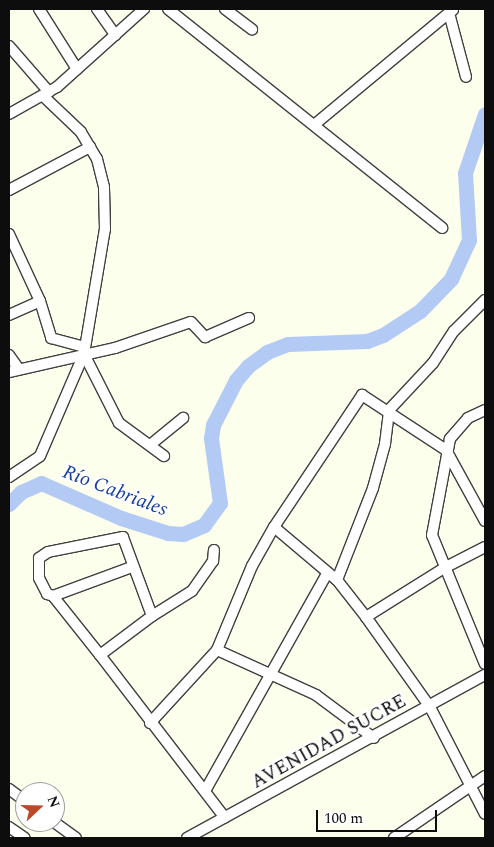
<!DOCTYPE html>
<html>
<head>
<meta charset="utf-8">
<style>
	body { margin:0 }
	#map { position:relative; width:494px; height:847px; overflow:hidden; background:#fdffed; font-family:Spectral,serif }
	div>[style] { position:absolute }
	.river>* { height:15px; margin:-7.5px; padding:0 7.5px; transform-origin:7.5px; border-radius:7.5px; background:#b3caf5 }
	.roads { filter:drop-shadow(1px 0 #404040) drop-shadow(-1px 0 #404040) drop-shadow(0 1px #404040) drop-shadow(0 -1px #404040) }
	.minor>* { height:10px; margin:-5px; padding:0 5px; transform-origin:5px; border-radius:5px; background:#fff }
	span { translate:-50% -50%; white-space:nowrap; text-align:center; line-height:1.15; -webkit-text-stroke:5px #fff; paint-order:stroke }
	.street-label { font-size:19px; color:#0d0d0d }
	.water-label { font-size:20px; color:#183f9d; font-style:italic }
	.frame { position:absolute; inset:0; border:10px solid #0d0d0d; pointer-events:none }
	.north { position:absolute; left:15px; top:782px; width:50px; height:50px; box-sizing:border-box; background:#fff; border:1px solid #9e9e9e; border-radius:50%; rotate:69deg; font-size:14px; font-weight:700; line-height:20px; text-align:center; color:#0d0d0d }
	.north::after { content:''; display:block; margin:auto; width:18px; height:22px; background:#bb4827; clip-path:polygon(50% 0,100% 100%,50% 72%,0 100%) }
	.scale { position:absolute; left:316px; top:810px; width:121px; height:22px; box-sizing:border-box; border:2px solid #0d0d0d; border-top:0; padding-left:6px; font-size:15px; line-height:18px; white-space:nowrap; color:#0d0d0d; -webkit-text-stroke:4px #fff; paint-order:stroke }
</style>
</head>
<body>
<div id="map">
	<div class="river">
		<i style="left:9px;top:504px;width:17px;rotate:-45deg"></i>
		<i style="left:21px;top:492px;width:22px;rotate:-24deg"></i>
		<i style="left:41px;top:483px;width:87px;rotate:23.6deg"></i>
		<i style="left:121px;top:518px;width:49px;rotate:17.7deg"></i>
		<i style="left:168px;top:533px;width:15px;rotate:4deg"></i>
		<i style="left:183px;top:534px;width:23px;rotate:-23deg"></i>
		<i style="left:204px;top:525px;width:27px;rotate:-54deg"></i>
		<i style="left:220px;top:503px;width:66px;rotate:-97.9deg"></i>
		<i style="left:211px;top:438px;width:13px;rotate:-81deg"></i>
		<i style="left:213px;top:425px;width:51px;rotate:-62.9deg"></i>
		<i style="left:236px;top:380px;width:18px;rotate:-49deg"></i>
		<i style="left:248px;top:366px;width:24px;rotate:-36deg"></i>
		<i style="left:267px;top:352px;width:22px;rotate:-21deg"></i>
		<i style="left:288px;top:344px;width:79px;rotate:-2.2deg"></i>
		<i style="left:367px;top:341px;width:17px;rotate:-21deg"></i>
		<i style="left:383px;top:335px;width:44px;rotate:-33deg"></i>
		<i style="left:420px;top:311px;width:45px;rotate:-45.9deg"></i>
		<i style="left:451px;top:279px;width:43px;rotate:-65.2deg"></i>
		<i style="left:469px;top:240px;width:67px;rotate:-93.4deg"></i>
		<i style="left:465px;top:173px;width:62px;rotate:-71.3deg"></i>
	</div>
	<div class="roads">
		<div class="minor">
			<i style="left:39px;top:9px;width:71px;rotate:57.7deg"></i>
			<i style="left:97px;top:9px;width:32px;rotate:55deg"></i>
			<i style="left:168px;top:9px;width:351px;rotate:38.6deg"></i>
			<i style="left:225px;top:9px;width:34px;rotate:37deg"></i>
			<i style="left:453px;top:10px;width:5px;rotate:143deg"></i>
			<i style="left:449px;top:13px;width:66px;rotate:75.1deg"></i>
			<i style="left:9px;top:46px;width:61px;rotate:49deg"></i>
			<i style="left:9px;top:114px;width:55px;rotate:-29.4deg"></i>
			<i style="left:57px;top:87px;width:117px;rotate:-41.9deg"></i>
			<i style="left:314px;top:125px;width:175px;rotate:-39.7deg"></i>
			<i style="left:9px;top:190px;width:92px;rotate:-28deg"></i>
			<i style="left:9px;top:234px;width:74px;rotate:65.2deg"></i>
			<i style="left:40px;top:301px;width:39px;rotate:73deg"></i>
			<i style="left:51px;top:338px;width:35px;rotate:15deg"></i>
			<i style="left:9px;top:315px;width:34px;rotate:-24deg"></i>
			<i style="left:84px;top:354px;width:77px;rotate:63.1deg"></i>
			<i style="left:119px;top:423px;width:56px;rotate:36.3deg"></i>
			<i style="left:9px;top:355px;width:16px;rotate:55deg"></i>
			<i style="left:9px;top:372px;width:109px;rotate:-12.8deg"></i>
			<i style="left:115px;top:348px;width:80px;rotate:-18.9deg"></i>
			<i style="left:191px;top:322px;width:21px;rotate:47deg"></i>
			<i style="left:205px;top:337px;width:48px;rotate:-23.4deg"></i>
			<i style="left:485px;top:410px;width:19px;rotate:155deg"></i>
			<i style="left:468px;top:418px;width:28px;rotate:131deg"></i>
			<i style="left:450px;top:439px;width:98px;rotate:100.6deg"></i>
			<i style="left:432px;top:535px;width:139px;rotate:67.7deg"></i>
			<i style="left:150px;top:445px;width:43px;rotate:-39.3deg"></i>
			<i style="left:9px;top:477px;width:37px;rotate:-34deg"></i>
			<i style="left:40px;top:456px;width:111px;rotate:-66.7deg"></i>
			<i style="left:84px;top:354px;width:127px;rotate:-80.5deg"></i>
			<i style="left:105px;top:229px;width:42px;rotate:-91.4deg"></i>
			<i style="left:104px;top:187px;width:29px;rotate:-104deg"></i>
			<i style="left:97px;top:159px;width:31px;rotate:-121deg"></i>
			<i style="left:81px;top:132px;width:52px;rotate:-136.5deg"></i>
			<i style="left:274px;top:527px;width:82px;rotate:40.1deg"></i>
			<i style="left:337px;top:580px;width:47px;rotate:51.9deg"></i>
			<i style="left:366px;top:617px;width:110px;rotate:54.6deg"></i>
			<i style="left:430px;top:707px;width:120px;rotate:62.8deg"></i>
			<i style="left:337px;top:580px;width:99px;rotate:-68.6deg"></i>
			<i style="left:373px;top:488px;width:46px;rotate:-74.7deg"></i>
			<i style="left:385px;top:444px;width:34px;rotate:-83deg"></i>
			<i style="left:389px;top:410px;width:64px;rotate:-46.9deg"></i>
			<i style="left:433px;top:363px;width:38px;rotate:-57deg"></i>
			<i style="left:454px;top:331px;width:44px;rotate:-45deg"></i>
			<i style="left:53px;top:596px;width:84px;rotate:-20.2deg"></i>
			<i style="left:152px;top:616px;width:47px;rotate:-32deg"></i>
			<i style="left:192px;top:591px;width:37px;rotate:-55deg"></i>
			<i style="left:213px;top:561px;width:11px;rotate:-85deg"></i>
			<i style="left:366px;top:617px;width:92px;rotate:-32.1deg"></i>
			<i style="left:444px;top:568px;width:46px;rotate:-27.1deg"></i>
			<i style="left:217px;top:650px;width:109px;rotate:24.4deg"></i>
			<i style="left:316px;top:695px;width:72px;rotate:36.6deg"></i>
			<i style="left:100px;top:655px;width:65px;rotate:-36.9deg"></i>
			<i style="left:152px;top:616px;width:84px;rotate:-110.2deg"></i>
			<i style="left:123px;top:537px;width:76px;rotate:168.7deg"></i>
			<i style="left:48px;top:552px;width:11px;rotate:146deg"></i>
			<i style="left:39px;top:558px;width:20px;rotate:90deg"></i>
			<i style="left:39px;top:578px;width:18px;rotate:63deg"></i>
			<i style="left:47px;top:594px;width:6px;rotate:18deg"></i>
			<i style="left:53px;top:596px;width:75px;rotate:51.5deg"></i>
			<i style="left:100px;top:655px;width:205px;rotate:52.5deg"></i>
			<i style="left:150px;top:723px;width:99px;rotate:-47.5deg"></i>
			<i style="left:217px;top:650px;width:91px;rotate:-67.4deg"></i>
			<i style="left:252px;top:566px;width:45px;rotate:-60.6deg"></i>
			<i style="left:274px;top:527px;width:159px;rotate:-56.3deg"></i>
			<i style="left:362px;top:395px;width:100px;rotate:33.2deg"></i>
			<i style="left:446px;top:450px;width:81px;rotate:61.2deg"></i>
			<i style="left:9px;top:789px;width:20px;rotate:37deg"></i>
			<i style="left:205px;top:791px;width:249px;rotate:-60.7deg"></i>
			<i style="left:54px;top:822px;width:27px;rotate:36deg"></i>
			<i style="left:9px;top:827px;width:19px;rotate:35deg"></i>
			<i style="left:187px;top:838px;width:340px;rotate:-28.7deg"></i>
			<i style="left:394px;top:838px;width:110px;rotate:-34.3deg"></i>
		</div>
	</div>
	<div class="street-label">
		<span style="left:329px;top:742px;rotate:-29deg">AVENIDAD SUCRE</span>
	</div>
	<div class="water-label">
		<span style="left:115px;top:491px;rotate:21deg">Río Cabriales</span>
	</div>
	<div class="frame"></div>
	<div class="north">N</div>
	<div class="scale">100 m</div>
</div>
</body>
</html>
